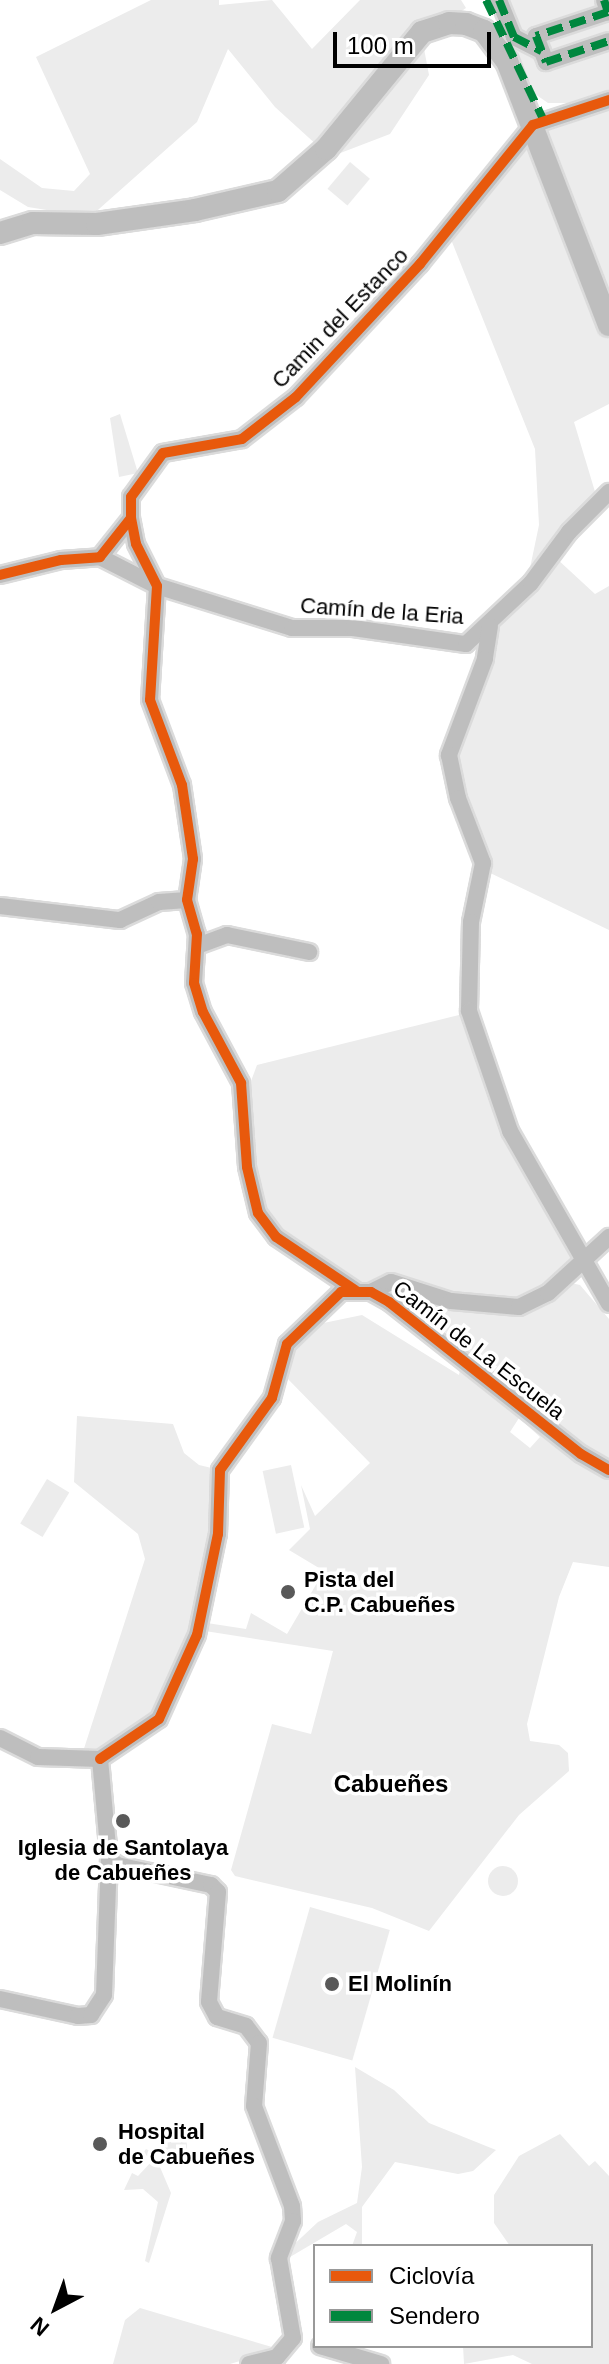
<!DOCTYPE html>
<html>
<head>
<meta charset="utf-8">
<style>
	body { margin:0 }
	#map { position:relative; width:609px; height:2364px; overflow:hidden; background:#fff; font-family:Arial,sans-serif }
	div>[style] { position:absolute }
	.green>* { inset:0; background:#ececec; transform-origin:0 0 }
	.round { border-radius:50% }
	.roads { filter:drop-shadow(2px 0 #dbdbdb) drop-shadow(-2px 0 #dbdbdb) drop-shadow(0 2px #dbdbdb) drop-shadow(0 -2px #dbdbdb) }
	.minor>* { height:16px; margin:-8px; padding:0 8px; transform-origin:8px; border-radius:8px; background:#bebebe }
	.highway>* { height:22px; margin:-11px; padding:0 11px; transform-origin:11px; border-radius:11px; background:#bebebe }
	.quiet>* { height:8px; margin-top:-4px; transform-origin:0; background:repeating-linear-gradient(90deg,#00873e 0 16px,transparent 0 24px) }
	.cycleway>* { height:10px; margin:-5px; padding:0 5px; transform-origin:5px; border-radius:5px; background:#e8590c }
	.dots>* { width:22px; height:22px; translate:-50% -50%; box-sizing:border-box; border:4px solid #fff; border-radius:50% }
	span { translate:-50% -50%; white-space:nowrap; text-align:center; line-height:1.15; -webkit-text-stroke:7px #fff; paint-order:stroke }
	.street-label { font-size:22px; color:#000 }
	.poi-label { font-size:22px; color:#000; font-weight:700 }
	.left { translate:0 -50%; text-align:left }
	.neighbourhood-label { font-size:24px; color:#000; font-weight:700 }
	.legend { position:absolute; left:313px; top:2244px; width:280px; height:104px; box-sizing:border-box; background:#fff; border:2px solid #999; margin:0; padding:10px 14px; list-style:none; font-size:24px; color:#000 }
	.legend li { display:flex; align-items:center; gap:16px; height:40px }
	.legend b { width:40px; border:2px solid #999 }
	.north { position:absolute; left:16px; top:2268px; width:80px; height:80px; -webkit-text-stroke:6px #fff; paint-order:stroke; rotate:221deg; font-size:22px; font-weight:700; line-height:32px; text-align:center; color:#000 }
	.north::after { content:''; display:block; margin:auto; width:28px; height:36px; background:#000; clip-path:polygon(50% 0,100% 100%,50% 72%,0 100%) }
	.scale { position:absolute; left:333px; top:32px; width:158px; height:36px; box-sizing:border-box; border:4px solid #000; border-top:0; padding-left:10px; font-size:24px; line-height:28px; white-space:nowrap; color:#000; -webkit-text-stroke:6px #fff; paint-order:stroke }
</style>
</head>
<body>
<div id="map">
	<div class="green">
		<i style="clip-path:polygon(151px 0,219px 0,219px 5px,272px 0,312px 49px,360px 0,461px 0,466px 8px,422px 38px,429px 75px,390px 134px,330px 157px,275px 107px,228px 49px,197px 122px,90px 217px,28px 207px,0 190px,0 159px,42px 188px,74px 191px,90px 174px,36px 57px)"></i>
		<i style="clip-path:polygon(492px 0,609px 0,609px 93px,580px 103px,548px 103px,535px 94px)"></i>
		<i style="clip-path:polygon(609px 102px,609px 404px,574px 422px,596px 495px,530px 568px,539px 525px,535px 449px,450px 237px,544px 124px)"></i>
		<i style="left:350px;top:162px;width:26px;height:35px;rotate:40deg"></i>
		<i style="clip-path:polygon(120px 414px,138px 473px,119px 477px,110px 418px)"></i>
		<i style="clip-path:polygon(556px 558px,595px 594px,609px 586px,609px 930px,486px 871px,486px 850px,456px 758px,495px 627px)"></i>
		<i style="clip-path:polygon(463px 1014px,575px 1258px,571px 1272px,518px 1304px,461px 1298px,381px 1275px,368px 1286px,360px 1286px,275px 1228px,261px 1206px,248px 1089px,257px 1065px)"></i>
		<i style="clip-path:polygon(evenodd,571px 1283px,580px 1285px,609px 1319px,609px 1567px,573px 1562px,559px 1597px,527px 1724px,530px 1741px,559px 1745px,568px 1753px,569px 1771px,519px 1815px,429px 1931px,372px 1908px,235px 1876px,231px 1870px,272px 1724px,311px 1734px,333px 1651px,205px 1631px,207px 1623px,246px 1629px,251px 1613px,287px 1634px,324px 1571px,289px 1550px,310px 1529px,301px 1485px,315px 1516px,370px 1463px,285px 1376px,293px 1345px,314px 1325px,362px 1315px,459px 1375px,464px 1348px,399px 1294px,493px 1314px,549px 1303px,571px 1283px,519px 1418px,540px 1437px,530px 1448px,510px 1432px,519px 1418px)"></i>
		<i style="clip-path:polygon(77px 1416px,173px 1424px,184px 1453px,199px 1465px,220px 1470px,197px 1635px,159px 1719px,80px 1761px,145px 1559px,138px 1534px,74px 1482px)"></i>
		<i style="left:291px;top:1465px;width:64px;height:29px;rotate:78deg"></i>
		<i style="left:47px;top:1479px;width:26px;height:52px;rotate:31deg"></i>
		<i class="round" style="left:488px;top:1866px;width:30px;height:30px"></i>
		<i style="left:310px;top:1907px;width:83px;height:136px;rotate:16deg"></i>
		<i style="clip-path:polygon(355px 2067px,394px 2090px,429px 2123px,496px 2150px,473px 2171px,458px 2174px,395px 2162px,362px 2207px,362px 2246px,352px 2246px,357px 2232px,346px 2224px,290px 2257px,288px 2250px,318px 2222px,357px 2203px,362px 2167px)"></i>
		<i class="round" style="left:163px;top:2134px;width:24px;height:24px"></i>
		<i style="clip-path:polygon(560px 2134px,589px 2166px,595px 2161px,609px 2176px,609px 2364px,532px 2364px,513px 2355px,464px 2364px,463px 2346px,591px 2346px,591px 2246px,510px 2246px,494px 2223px,494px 2195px,519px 2156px)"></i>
		<i style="clip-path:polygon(146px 2149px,154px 2153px,171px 2193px,149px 2263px,145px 2261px,158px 2202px,143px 2189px,124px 2190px,132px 2173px,138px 2176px,153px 2160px,143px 2153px)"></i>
		<i style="clip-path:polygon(140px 2308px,272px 2347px,270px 2352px,230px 2364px,113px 2364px,125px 2320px)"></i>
	</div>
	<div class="roads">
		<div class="minor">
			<i style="left:499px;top:0;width:40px;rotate:68deg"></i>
			<i style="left:514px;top:37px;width:31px;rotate:27deg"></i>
			<i style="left:604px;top:0;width:13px;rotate:72deg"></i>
			<i style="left:608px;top:12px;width:76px;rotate:161.6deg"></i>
			<i style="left:536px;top:36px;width:28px;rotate:69deg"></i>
			<i style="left:546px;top:62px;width:66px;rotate:-18.4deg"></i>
			<i style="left:131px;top:518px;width:26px;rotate:79deg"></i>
			<i style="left:136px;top:544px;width:47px;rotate:63.4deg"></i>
			<i style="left:157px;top:586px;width:114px;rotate:93.5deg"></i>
			<i style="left:150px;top:700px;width:91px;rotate:69.4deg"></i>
			<i style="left:182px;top:785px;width:75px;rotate:81.5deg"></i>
			<i style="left:193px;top:859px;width:41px;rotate:98.3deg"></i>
			<i style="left:187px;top:900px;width:35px;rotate:74deg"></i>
			<i style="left:197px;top:934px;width:49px;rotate:93.5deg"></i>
			<i style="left:194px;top:983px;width:30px;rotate:73deg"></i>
			<i style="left:203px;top:1012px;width:81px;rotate:61.8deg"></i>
			<i style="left:241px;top:1083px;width:84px;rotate:85.9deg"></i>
			<i style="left:247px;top:1167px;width:47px;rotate:76.6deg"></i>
			<i style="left:258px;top:1213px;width:30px;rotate:53deg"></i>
			<i style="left:276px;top:1237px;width:95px;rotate:33.9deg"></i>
			<i style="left:100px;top:557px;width:64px;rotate:27deg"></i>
			<i style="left:157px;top:586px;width:141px;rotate:17.3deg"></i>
			<i style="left:292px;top:628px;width:61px"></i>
			<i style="left:353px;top:628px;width:114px;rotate:8.1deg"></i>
			<i style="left:466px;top:644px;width:89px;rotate:-43.2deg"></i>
			<i style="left:531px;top:583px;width:64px;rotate:-53.3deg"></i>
			<i style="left:569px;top:532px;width:57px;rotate:-45deg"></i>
			<i style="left:0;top:575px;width:63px;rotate:-13.8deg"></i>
			<i style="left:61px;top:560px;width:39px;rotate:-4deg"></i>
			<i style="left:100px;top:557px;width:50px;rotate:-51.5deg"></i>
			<i style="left:131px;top:518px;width:21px;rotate:-90deg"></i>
			<i style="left:131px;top:497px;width:54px;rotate:-54deg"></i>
			<i style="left:163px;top:453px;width:80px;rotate:-10deg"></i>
			<i style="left:242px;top:439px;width:68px;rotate:-37.9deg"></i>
			<i style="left:296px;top:397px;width:182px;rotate:-47deg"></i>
			<i style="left:420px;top:264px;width:179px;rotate:-50.9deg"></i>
			<i style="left:533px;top:125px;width:80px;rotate:-18.2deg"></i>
			<i style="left:490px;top:626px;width:33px;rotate:99deg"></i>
			<i style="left:485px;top:659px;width:103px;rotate:110.6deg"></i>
			<i style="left:449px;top:755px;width:44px;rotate:78.2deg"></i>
			<i style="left:458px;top:798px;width:70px;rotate:69deg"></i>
			<i style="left:483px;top:863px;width:60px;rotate:101.5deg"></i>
			<i style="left:471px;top:922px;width:89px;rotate:91.3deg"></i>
			<i style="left:469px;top:1011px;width:127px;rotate:71.1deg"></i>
			<i style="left:510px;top:1131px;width:199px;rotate:60.2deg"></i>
			<i style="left:0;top:906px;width:121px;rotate:6.7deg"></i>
			<i style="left:120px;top:920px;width:43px;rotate:-24.8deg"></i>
			<i style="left:159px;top:902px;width:28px;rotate:-4deg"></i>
			<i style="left:197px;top:946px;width:32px;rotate:-20deg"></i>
			<i style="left:227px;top:935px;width:84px;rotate:11.7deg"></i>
			<i style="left:371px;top:1292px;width:22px;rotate:-27deg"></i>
			<i style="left:391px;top:1282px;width:63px;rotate:17.6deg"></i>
			<i style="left:451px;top:1301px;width:68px;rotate:5deg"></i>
			<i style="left:519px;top:1307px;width:32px;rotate:-26deg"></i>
			<i style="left:548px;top:1293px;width:83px;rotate:-42.6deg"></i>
			<i style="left:0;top:1738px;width:42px;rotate:26.6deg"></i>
			<i style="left:38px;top:1757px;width:62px;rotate:1.8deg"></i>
			<i style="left:100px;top:1759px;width:71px;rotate:-34.1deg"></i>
			<i style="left:159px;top:1719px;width:92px;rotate:-65.7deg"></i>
			<i style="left:197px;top:1635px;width:103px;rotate:-78.3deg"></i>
			<i style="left:218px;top:1534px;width:64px;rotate:-88.2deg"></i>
			<i style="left:220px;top:1470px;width:89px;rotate:-54.2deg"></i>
			<i style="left:272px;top:1398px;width:56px;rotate:-74.5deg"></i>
			<i style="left:287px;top:1344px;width:75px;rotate:-43.9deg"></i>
			<i style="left:341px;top:1292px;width:30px"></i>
			<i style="left:371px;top:1292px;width:21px;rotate:29deg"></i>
			<i style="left:389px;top:1302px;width:245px;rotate:38.4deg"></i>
			<i style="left:581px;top:1454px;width:32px;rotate:30deg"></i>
			<i style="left:109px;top:1858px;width:11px;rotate:41deg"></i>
			<i style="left:117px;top:1865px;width:96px;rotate:12deg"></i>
			<i style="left:211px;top:1885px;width:10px;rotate:45deg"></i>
			<i style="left:218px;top:1892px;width:110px;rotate:94.7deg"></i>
			<i style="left:209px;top:2002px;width:17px;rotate:62deg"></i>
			<i style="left:217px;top:2017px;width:30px;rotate:17deg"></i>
			<i style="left:246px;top:2026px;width:21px;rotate:53deg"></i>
			<i style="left:259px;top:2043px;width:63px;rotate:94.5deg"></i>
			<i style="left:254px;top:2106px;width:107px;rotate:69.2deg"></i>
			<i style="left:292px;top:2206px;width:15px;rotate:86deg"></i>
			<i style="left:293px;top:2221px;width:40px;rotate:111deg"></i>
			<i style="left:279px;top:2258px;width:81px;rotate:80.1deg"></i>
			<i style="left:0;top:1999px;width:80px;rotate:12.3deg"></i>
			<i style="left:78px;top:2016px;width:13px;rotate:-4deg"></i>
			<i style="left:91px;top:2015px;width:24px;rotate:-57deg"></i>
			<i style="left:104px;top:1995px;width:137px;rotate:-87.9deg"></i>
			<i style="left:109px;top:1858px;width:99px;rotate:-95.2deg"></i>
			<i style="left:320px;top:2346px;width:64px;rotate:16.4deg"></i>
			<i style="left:249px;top:2364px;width:29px;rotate:-14deg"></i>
			<i style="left:277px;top:2357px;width:25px;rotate:-50deg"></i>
		</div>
		<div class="highway">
			<i style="left:0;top:233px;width:34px;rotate:-17deg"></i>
			<i style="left:33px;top:223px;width:64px;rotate:0.9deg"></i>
			<i style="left:97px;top:224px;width:99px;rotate:-8.1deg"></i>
			<i style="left:195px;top:210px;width:85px;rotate:-12.9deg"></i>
			<i style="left:278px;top:191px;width:64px;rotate:-41.2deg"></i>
			<i style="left:326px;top:149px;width:151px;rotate:-50.6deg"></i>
			<i style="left:422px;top:32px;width:28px;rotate:-18deg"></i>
			<i style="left:449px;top:23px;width:17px;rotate:3deg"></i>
			<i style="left:466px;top:24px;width:19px;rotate:21deg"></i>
			<i style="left:484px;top:31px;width:38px;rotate:53deg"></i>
			<i style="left:507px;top:61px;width:283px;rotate:68.9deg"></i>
		</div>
	</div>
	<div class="quiet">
		<i style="left:486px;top:0;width:132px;rotate:64.4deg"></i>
		<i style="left:499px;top:0;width:40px;rotate:68deg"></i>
		<i style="left:514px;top:37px;width:31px;rotate:27deg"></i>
		<i style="left:604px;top:0;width:13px;rotate:72deg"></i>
		<i style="left:608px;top:12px;width:76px;rotate:161.6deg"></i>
		<i style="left:536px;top:36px;width:28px;rotate:69deg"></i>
		<i style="left:546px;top:62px;width:66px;rotate:-18.4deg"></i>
	</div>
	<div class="cycleway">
		<i style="left:131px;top:518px;width:26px;rotate:79deg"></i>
		<i style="left:136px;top:544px;width:47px;rotate:63.4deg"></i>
		<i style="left:157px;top:586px;width:114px;rotate:93.5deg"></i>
		<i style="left:150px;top:700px;width:91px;rotate:69.4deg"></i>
		<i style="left:182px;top:785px;width:75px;rotate:81.5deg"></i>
		<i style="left:193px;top:859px;width:41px;rotate:98.3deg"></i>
		<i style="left:187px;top:900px;width:35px;rotate:74deg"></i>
		<i style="left:197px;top:934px;width:49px;rotate:93.5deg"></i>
		<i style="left:194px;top:983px;width:30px;rotate:73deg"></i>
		<i style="left:203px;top:1012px;width:81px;rotate:61.8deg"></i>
		<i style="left:241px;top:1083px;width:84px;rotate:85.9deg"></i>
		<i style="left:247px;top:1167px;width:47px;rotate:76.6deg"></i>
		<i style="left:258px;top:1213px;width:30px;rotate:53deg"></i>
		<i style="left:276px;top:1237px;width:95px;rotate:33.9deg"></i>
		<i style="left:0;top:575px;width:63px;rotate:-13.8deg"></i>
		<i style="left:61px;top:560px;width:39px;rotate:-4deg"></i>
		<i style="left:100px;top:557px;width:50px;rotate:-51.5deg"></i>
		<i style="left:131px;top:518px;width:21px;rotate:-90deg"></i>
		<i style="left:131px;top:497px;width:54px;rotate:-54deg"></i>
		<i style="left:163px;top:453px;width:80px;rotate:-10deg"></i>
		<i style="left:242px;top:439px;width:68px;rotate:-37.9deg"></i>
		<i style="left:296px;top:397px;width:182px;rotate:-47deg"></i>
		<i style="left:420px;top:264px;width:179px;rotate:-50.9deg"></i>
		<i style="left:533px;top:125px;width:80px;rotate:-18.2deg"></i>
		<i style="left:100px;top:1759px;width:71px;rotate:-34.1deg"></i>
		<i style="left:159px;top:1719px;width:92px;rotate:-65.7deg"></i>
		<i style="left:197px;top:1635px;width:103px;rotate:-78.3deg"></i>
		<i style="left:218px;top:1534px;width:64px;rotate:-88.2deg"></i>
		<i style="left:220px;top:1470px;width:89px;rotate:-54.2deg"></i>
		<i style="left:272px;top:1398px;width:56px;rotate:-74.5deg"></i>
		<i style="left:287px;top:1344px;width:75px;rotate:-43.9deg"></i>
		<i style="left:341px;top:1292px;width:30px"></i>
		<i style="left:371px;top:1292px;width:21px;rotate:29deg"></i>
		<i style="left:389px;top:1302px;width:245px;rotate:38.4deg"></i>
		<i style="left:581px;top:1454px;width:32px;rotate:30deg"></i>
	</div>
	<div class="dots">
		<i style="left:288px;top:1592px;background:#595959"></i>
		<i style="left:123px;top:1821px;background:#595959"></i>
		<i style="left:332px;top:1984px;background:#595959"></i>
		<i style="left:100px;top:2144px;background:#595959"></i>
	</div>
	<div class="street-label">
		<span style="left:340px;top:318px;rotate:-46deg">Camin del Estanco</span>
		<span style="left:382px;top:611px;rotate:4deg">Camín de la Eria</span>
		<span style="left:479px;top:1350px;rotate:38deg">Camín de La Escuela</span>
	</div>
	<div class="poi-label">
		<span class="left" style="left:304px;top:1592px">Pista del<br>C.P. Cabueñes</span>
		<span style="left:123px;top:1860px">Iglesia de Santolaya<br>de Cabueñes</span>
		<span class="left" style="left:348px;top:1984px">El Molinín</span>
		<span class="left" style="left:118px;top:2144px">Hospital<br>de Cabueñes</span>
	</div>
	<div class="neighbourhood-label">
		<span style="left:391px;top:1784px">Cabueñes</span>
	</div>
	<ul class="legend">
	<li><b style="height:10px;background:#e8590c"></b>Ciclovía</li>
	<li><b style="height:10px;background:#00873e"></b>Sendero</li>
	</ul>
	<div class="north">N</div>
	<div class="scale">100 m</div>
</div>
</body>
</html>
